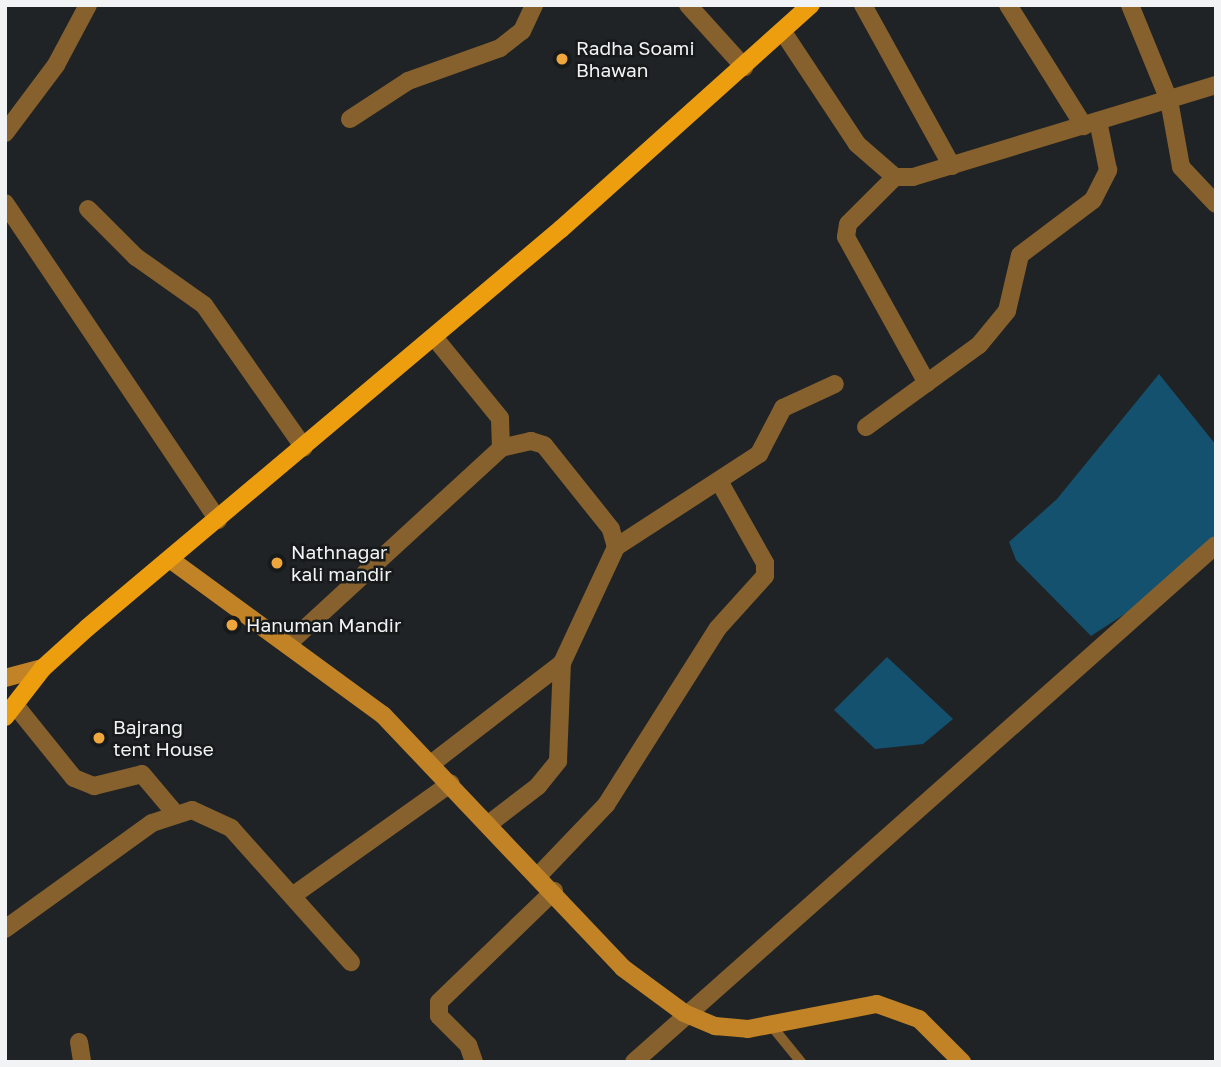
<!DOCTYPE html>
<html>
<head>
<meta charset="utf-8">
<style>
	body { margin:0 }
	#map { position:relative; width:1221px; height:1067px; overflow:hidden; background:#202325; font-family:"Golos Text",sans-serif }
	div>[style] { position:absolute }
	.water>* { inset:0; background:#14516e }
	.lane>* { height:10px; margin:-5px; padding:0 5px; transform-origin:5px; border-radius:5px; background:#87612d }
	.street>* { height:18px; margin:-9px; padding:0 9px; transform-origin:9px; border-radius:9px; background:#87612d }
	.secondary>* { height:18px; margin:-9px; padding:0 9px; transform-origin:9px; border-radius:9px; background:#c18325 }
	.primary>* { height:18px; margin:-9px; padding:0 9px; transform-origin:9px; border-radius:9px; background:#ed9e0f }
	.dots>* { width:19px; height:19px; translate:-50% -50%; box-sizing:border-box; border:4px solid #171a1b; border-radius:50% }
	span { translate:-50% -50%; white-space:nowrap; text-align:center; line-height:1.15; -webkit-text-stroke:5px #171a1b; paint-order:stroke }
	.poi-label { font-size:19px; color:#f1f3f4 }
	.left { translate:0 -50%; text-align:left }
	.frame { position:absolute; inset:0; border:7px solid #f1f3f4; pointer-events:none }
</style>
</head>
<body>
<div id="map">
	<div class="water">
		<i style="clip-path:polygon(1159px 374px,1216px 445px,1216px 534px,1160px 591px,1091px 636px,1016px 560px,1009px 542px,1057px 499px)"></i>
		<i style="clip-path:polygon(887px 657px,953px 719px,923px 744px,875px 749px,834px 710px)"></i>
	</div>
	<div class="lane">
		<i style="left:770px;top:1024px;width:49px;rotate:50.8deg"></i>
	</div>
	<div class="street">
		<i style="left:688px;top:5px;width:84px;rotate:47.9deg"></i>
		<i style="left:863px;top:5px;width:184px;rotate:61.1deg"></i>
		<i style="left:1008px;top:5px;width:143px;rotate:57.9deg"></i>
		<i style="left:1130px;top:5px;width:103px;rotate:67.7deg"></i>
		<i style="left:1169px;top:100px;width:68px;rotate:79.8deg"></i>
		<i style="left:1181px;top:167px;width:51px;rotate:46.6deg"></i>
		<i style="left:783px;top:32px;width:134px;rotate:56.5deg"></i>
		<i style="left:857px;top:144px;width:50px;rotate:41deg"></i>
		<i style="left:895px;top:177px;width:18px"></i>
		<i style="left:913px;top:177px;width:317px;rotate:-16.9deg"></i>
		<i style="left:350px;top:119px;width:69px;rotate:-33.2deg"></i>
		<i style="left:408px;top:81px;width:98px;rotate:-19.7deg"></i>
		<i style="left:500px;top:48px;width:28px;rotate:-38deg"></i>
		<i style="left:522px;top:31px;width:29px;rotate:-65deg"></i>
		<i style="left:5px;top:133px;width:85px;rotate:-53.1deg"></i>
		<i style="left:56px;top:65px;width:68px;rotate:-61.9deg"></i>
		<i style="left:895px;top:177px;width:66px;rotate:135deg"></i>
		<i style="left:848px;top:224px;width:13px;rotate:99deg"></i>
		<i style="left:846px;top:237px;width:167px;rotate:61deg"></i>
		<i style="left:5px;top:203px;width:382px;rotate:56.1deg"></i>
		<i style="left:88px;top:209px;width:68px;rotate:45deg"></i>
		<i style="left:136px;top:257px;width:83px;rotate:35.2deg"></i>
		<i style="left:204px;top:305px;width:174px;rotate:55deg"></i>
		<i style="left:866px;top:427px;width:140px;rotate:-36deg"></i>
		<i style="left:979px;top:345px;width:44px;rotate:-50.5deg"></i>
		<i style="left:1007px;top:311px;width:57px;rotate:-76.9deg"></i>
		<i style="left:1020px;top:255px;width:91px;rotate:-37deg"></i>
		<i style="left:1093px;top:200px;width:34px;rotate:-63deg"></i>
		<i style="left:1108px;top:170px;width:50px;rotate:-101.5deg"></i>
		<i style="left:616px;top:547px;width:171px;rotate:-33deg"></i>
		<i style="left:759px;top:454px;width:52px;rotate:-62.4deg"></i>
		<i style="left:783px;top:408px;width:57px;rotate:-24.8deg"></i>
		<i style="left:287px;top:645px;width:291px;rotate:-42.6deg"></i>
		<i style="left:501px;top:448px;width:30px;rotate:-92deg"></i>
		<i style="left:500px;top:418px;width:104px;rotate:-129.2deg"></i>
		<i style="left:15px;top:705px;width:94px;rotate:51.1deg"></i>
		<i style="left:74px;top:778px;width:22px;rotate:22deg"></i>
		<i style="left:94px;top:786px;width:49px;rotate:-14deg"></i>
		<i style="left:142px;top:774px;width:51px;rotate:49.8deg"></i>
		<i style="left:431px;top:764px;width:165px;rotate:-37.6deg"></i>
		<i style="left:490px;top:823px;width:61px;rotate:-37.6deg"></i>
		<i style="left:538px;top:786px;width:32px;rotate:-51deg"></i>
		<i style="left:558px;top:761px;width:98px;rotate:-87.7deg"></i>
		<i style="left:562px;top:663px;width:128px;rotate:-65deg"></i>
		<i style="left:616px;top:547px;width:19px;rotate:-106deg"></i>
		<i style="left:611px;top:529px;width:107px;rotate:-128.6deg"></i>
		<i style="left:544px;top:445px;width:14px;rotate:-163deg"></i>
		<i style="left:531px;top:441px;width:31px;rotate:167deg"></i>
		<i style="left:539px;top:875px;width:97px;rotate:-46.3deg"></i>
		<i style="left:606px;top:805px;width:209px;rotate:-57.7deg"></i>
		<i style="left:718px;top:628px;width:70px;rotate:-47.9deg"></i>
		<i style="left:765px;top:576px;width:13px;rotate:-90deg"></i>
		<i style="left:765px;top:563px;width:94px;rotate:-119.3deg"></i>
		<i style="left:295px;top:894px;width:191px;rotate:-35.4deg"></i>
		<i style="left:5px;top:929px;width:181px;rotate:-35.8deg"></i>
		<i style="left:152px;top:823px;width:42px;rotate:-18deg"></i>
		<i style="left:192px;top:810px;width:43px;rotate:24.8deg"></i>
		<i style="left:231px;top:828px;width:180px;rotate:48.2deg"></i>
		<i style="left:79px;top:1042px;width:20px;rotate:81deg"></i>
		<i style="left:474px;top:1062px;width:18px;rotate:-109deg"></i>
		<i style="left:468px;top:1045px;width:41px;rotate:-135deg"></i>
		<i style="left:439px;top:1016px;width:14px;rotate:-90deg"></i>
		<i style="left:439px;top:1002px;width:160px;rotate:-44deg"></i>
		<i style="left:634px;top:1062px;width:778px;rotate:-41.62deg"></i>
	</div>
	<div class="secondary">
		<i style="left:171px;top:560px;width:263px;rotate:36.2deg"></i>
		<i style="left:383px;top:715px;width:349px;rotate:46.5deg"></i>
		<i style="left:623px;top:968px;width:76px;rotate:36.4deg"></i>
		<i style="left:684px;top:1013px;width:34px;rotate:23deg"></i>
		<i style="left:715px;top:1026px;width:33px;rotate:5deg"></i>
		<i style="left:748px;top:1029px;width:131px;rotate:-11deg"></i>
		<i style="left:877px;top:1004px;width:45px;rotate:19.7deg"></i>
		<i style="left:919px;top:1019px;width:61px;rotate:45deg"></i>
		<i style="left:5px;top:678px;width:39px;rotate:-15deg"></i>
	</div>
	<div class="primary">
		<i style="left:5px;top:717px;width:62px;rotate:-52.2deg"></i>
		<i style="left:43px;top:668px;width:59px;rotate:-42.3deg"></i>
		<i style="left:87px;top:628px;width:620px;rotate:-40.09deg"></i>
		<i style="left:561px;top:229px;width:336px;rotate:-41.9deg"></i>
	</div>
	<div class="dots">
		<i style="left:562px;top:59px;background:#efa73d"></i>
		<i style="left:277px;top:563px;background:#efa73d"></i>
		<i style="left:232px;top:625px;background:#efa73d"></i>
		<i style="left:99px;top:738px;background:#efa73d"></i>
	</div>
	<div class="poi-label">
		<span class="left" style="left:576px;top:59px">Radha Soami<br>Bhawan</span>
		<span class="left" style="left:291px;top:563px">Nathnagar<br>kali mandir</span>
		<span class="left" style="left:246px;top:625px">Hanuman Mandir</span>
		<span class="left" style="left:113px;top:738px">Bajrang<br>tent House</span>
	</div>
	<div class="frame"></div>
</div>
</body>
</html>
